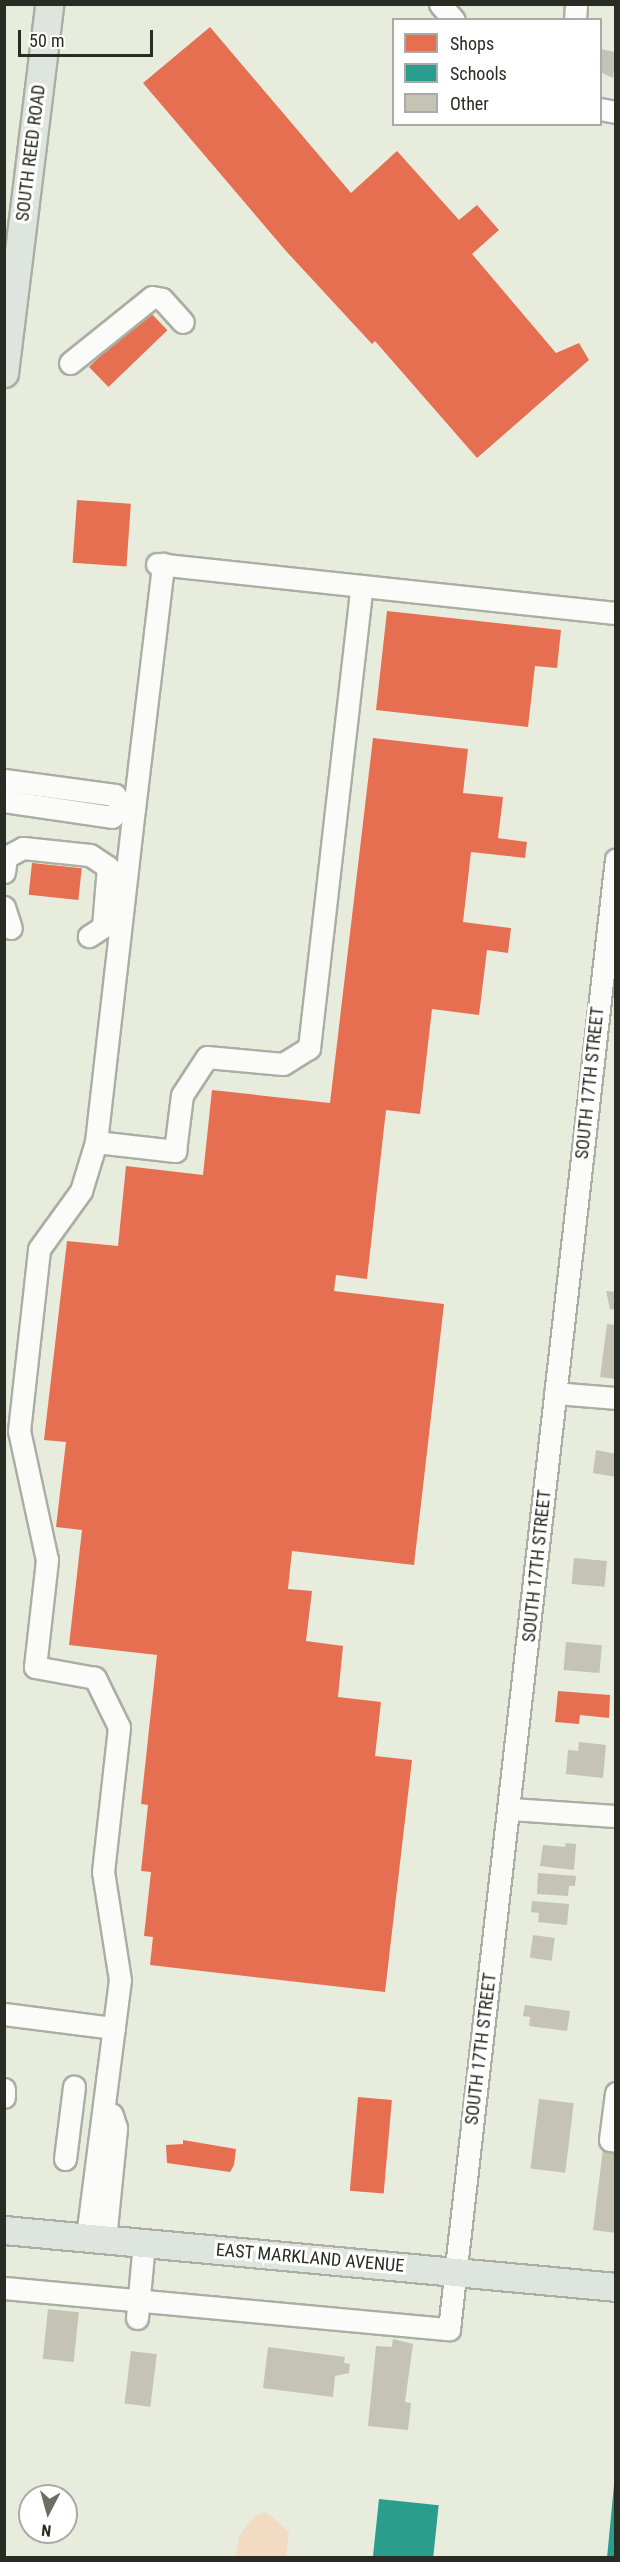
<!DOCTYPE html>
<html>
<head>
<meta charset="utf-8">
<style>
	body { margin:0 }
	#map { position:relative; width:620px; height:2562px; overflow:hidden; background:#e7ecdd; font-family:"Roboto Condensed",sans-serif }
	div>[style] { position:absolute }
	.green>* { inset:0; background:#f3dac2 }
	.shops>* { inset:0; background:#e76f51; transform-origin:0 0 }
	.schools>* { inset:0; background:#2a9d8f; transform-origin:0 0 }
	.building>* { inset:0; background:#c5c3b3; transform-origin:0 0 }
	.roads { filter:drop-shadow(2px 0 #aaaea3) drop-shadow(-2px 0 #aaaea3) drop-shadow(0 2px #aaaea3) drop-shadow(0 -2px #aaaea3) }
	.minor>* { height:21px; margin:-10.5px; padding:0 10.5px; transform-origin:10.5px; border-radius:10.5px; background:#fbfcfa }
	.major>* { height:27px; margin:-13.5px; padding:0 13.5px; transform-origin:13.5px; border-radius:13.5px; background:#dee4de }
	span { translate:-50% -50%; white-space:nowrap; text-align:center; line-height:1.15; -webkit-text-stroke:6px #fff; paint-order:stroke }
	.street-label { font-size:18px; color:#292c22 }
	.frame { position:absolute; inset:0; border:6px solid #292c22; pointer-events:none }
	.legend { position:absolute; left:392px; top:18px; width:210px; height:108px; box-sizing:border-box; background:#fff; border:2px solid #a9aba7; margin:0; padding:8px 10px; list-style:none; font-size:18px; color:#292c22 }
	.legend li { display:flex; align-items:center; gap:12px; height:30px }
	.legend b { width:30px; border:2px solid #a9aba7 }
	.north { position:absolute; left:18px; top:2484px; width:60px; height:60px; box-sizing:border-box; background:#fff; border:2px solid #a9aba7; border-radius:50%; rotate:186deg; font-size:16px; font-weight:700; line-height:24px; text-align:center; color:#292c22 }
	.north::after { content:''; display:block; margin:auto; width:21px; height:27px; background:#6c6f63; clip-path:polygon(50% 0,100% 100%,50% 72%,0 100%) }
	.scale { position:absolute; left:18px; top:30px; width:135px; height:27px; box-sizing:border-box; border:3px solid #292c22; border-top:0; padding-left:8px; font-size:18px; line-height:21px; white-space:nowrap; color:#292c22; -webkit-text-stroke:4px #fff; paint-order:stroke }
</style>
</head>
<body>
<div id="map">
	<div class="green">
		<i style="clip-path:polygon(266px 2512px,289px 2532px,286px 2557px,235px 2557px,239px 2536px,255px 2516px)"></i>
	</div>
	<div class="shops">
		<i style="clip-path:polygon(210px 27px,351px 193px,397px 151px,459px 220px,477px 205px,499px 230px,472px 254px,556px 353px,579px 343px,589px 360px,477px 458px,375px 341px,372px 344px,286px 251px,143px 83px)"></i>
		<i style="left:148px;top:310px;width:28px;height:82px;rotate:46deg"></i>
		<i style="left:77px;top:500px;width:54px;height:63px;rotate:4deg"></i>
		<i style="clip-path:polygon(387px 611px,561px 630px,557px 668px,535px 666px,528px 727px,376px 710px)"></i>
		<i style="clip-path:polygon(373px 738px,468px 749px,463px 793px,503px 797px,498px 838px,527px 842px,525px 858px,471px 852px,463px 922px,511px 928px,508px 953px,487px 950px,479px 1015px,432px 1009px,420px 1114px,386px 1110px,367px 1279px,336px 1275px,334px 1291px,444px 1304px,414px 1565px,292px 1551px,288px 1589px,312px 1591px,306px 1641px,343px 1646px,338px 1697px,381px 1702px,375px 1756px,412px 1760px,385px 1992px,150px 1965px,153px 1937px,144px 1936px,151px 1872px,141px 1871px,148px 1805px,141px 1804px,157px 1655px,69px 1645px,82px 1530px,56px 1527px,66px 1442px,44px 1440px,67px 1241px,118px 1246px,126px 1166px,203px 1175px,212px 1090px,330px 1103px)"></i>
		<i style="left:32px;top:863px;width:50px;height:32px;rotate:6deg"></i>
		<i style="clip-path:polygon(558px 1691px,610px 1695px,609px 1718px,580px 1715px,579px 1724px,555px 1722px)"></i>
		<i style="left:358px;top:2097px;width:34px;height:94px;rotate:5deg"></i>
		<i style="clip-path:polygon(183px 2140px,236px 2149px,234px 2165px,230px 2172px,167px 2163px,166px 2145px,183px 2144px)"></i>
	</div>
	<div class="schools">
		<i style="clip-path:polygon(614px 2485px,616px 2558px,607px 2558px)"></i>
		<i style="left:379px;top:2499px;width:60px;height:59px;rotate:6deg"></i>
	</div>
	<div class="building">
		<i style="clip-path:polygon(600px 49px,616px 52px,613px 78px,600px 72px)"></i>
		<i style="clip-path:polygon(606px 1291px,616px 1292px,616px 1310px,610px 1309px)"></i>
		<i style="clip-path:polygon(607px 1324px,616px 1325px,616px 1379px,600px 1377px)"></i>
		<i style="clip-path:polygon(596px 1450px,616px 1454px,616px 1477px,593px 1473px)"></i>
		<i style="left:574px;top:1558px;width:33px;height:26px;rotate:5deg"></i>
		<i style="left:566px;top:1642px;width:36px;height:28px;rotate:5deg"></i>
		<i style="clip-path:polygon(579px 1742px,606px 1745px,603px 1778px,566px 1774px,568px 1750px,578px 1751px)"></i>
		<i style="clip-path:polygon(566px 1843px,576px 1844px,574px 1870px,540px 1866px,543px 1845px,565px 1847px)"></i>
		<i style="clip-path:polygon(538px 1873px,576px 1876px,575px 1886px,569px 1886px,568px 1896px,537px 1894px)"></i>
		<i style="clip-path:polygon(532px 1901px,569px 1904px,567px 1925px,538px 1922px,539px 1913px,531px 1912px)"></i>
		<i style="left:533px;top:1935px;width:22px;height:23px;rotate:8deg"></i>
		<i style="clip-path:polygon(525px 2005px,570px 2011px,567px 2031px,529px 2026px,530px 2017px,523px 2016px)"></i>
		<i style="left:539px;top:2099px;width:35px;height:70px;rotate:7deg"></i>
		<i style="clip-path:polygon(603px 2149px,616px 2150px,616px 2233px,593px 2230px)"></i>
		<i style="left:48px;top:2309px;width:31px;height:50px;rotate:6deg"></i>
		<i style="clip-path:polygon(393px 2339px,413px 2344px,405px 2402px,411px 2403px,408px 2430px,368px 2426px,376px 2346px,392px 2347px)"></i>
		<i style="clip-path:polygon(268px 2347px,345px 2357px,344px 2363px,350px 2364px,349px 2373px,335px 2376px,333px 2397px,263px 2388px)"></i>
		<i style="left:131px;top:2351px;width:26px;height:53px;rotate:7deg"></i>
	</div>
	<div class="roads">
		<div class="minor">
			<i style="left:440px;top:4px;width:21px;rotate:49deg"></i>
			<i style="left:575px;top:20px;width:16px;rotate:-86deg"></i>
			<i style="left:600px;top:109px;width:16px;rotate:11deg"></i>
			<i style="left:70px;top:363px;width:105px;rotate:-38.8deg"></i>
			<i style="left:152px;top:297px;width:10px;rotate:11deg"></i>
			<i style="left:162px;top:299px;width:31px;rotate:48deg"></i>
			<i style="left:157px;top:564px;width:462px;rotate:6.1deg"></i>
			<i style="left:4px;top:780px;width:112px;rotate:7.7deg"></i>
			<i style="left:115px;top:795px;width:14px;rotate:60deg"></i>
			<i style="left:4px;top:801px;width:109px;rotate:8.4deg"></i>
			<i style="left:112px;top:817px;width:14px;rotate:-45deg"></i>
			<i style="left:122px;top:807px;width:12px;rotate:9deg"></i>
			<i style="left:134px;top:809px;width:247px;rotate:-83.2deg"></i>
			<i style="left:4px;top:872px;width:15px;rotate:-82deg"></i>
			<i style="left:6px;top:857px;width:19px;rotate:-28deg"></i>
			<i style="left:23px;top:848px;width:67px;rotate:6deg"></i>
			<i style="left:90px;top:855px;width:22px;rotate:34deg"></i>
			<i style="left:108px;top:867px;width:60px;rotate:94.8deg"></i>
			<i style="left:103px;top:927px;width:17px;rotate:147deg"></i>
			<i style="left:4px;top:907px;width:22px;rotate:72deg"></i>
			<i style="left:96px;top:1142px;width:335px;rotate:-83.5deg"></i>
			<i style="left:555px;top:1393px;width:61px;rotate:4.7deg"></i>
			<i style="left:510px;top:1809px;width:106px;rotate:3.8deg"></i>
			<i style="left:4px;top:2014px;width:111px;rotate:7.3deg"></i>
			<i style="left:4px;top:2089px;width:8px;rotate:90deg"></i>
			<i style="left:616px;top:2093px;width:47px;rotate:97.3deg"></i>
			<i style="left:610px;top:2140px;width:6px;rotate:9deg"></i>
			<i style="left:65px;top:2159px;width:73px;rotate:-82.9deg"></i>
			<i style="left:87px;top:2237px;width:259px;rotate:-82.7deg"></i>
			<i style="left:120px;top:1980px;width:109px;rotate:-98.9deg"></i>
			<i style="left:103px;top:1872px;width:146px;rotate:-83.7deg"></i>
			<i style="left:119px;top:1727px;width:55px;rotate:-116.1deg"></i>
			<i style="left:95px;top:1678px;width:61px;rotate:-169.6deg"></i>
			<i style="left:35px;top:1667px;width:108px;rotate:-83.6deg"></i>
			<i style="left:47px;top:1560px;width:132px;rotate:-102.2deg"></i>
			<i style="left:19px;top:1431px;width:183px;rotate:-83.7deg"></i>
			<i style="left:39px;top:1249px;width:72px;rotate:-54.1deg"></i>
			<i style="left:81px;top:1191px;width:51px;rotate:-73deg"></i>
			<i style="left:96px;top:1142px;width:80px;rotate:6.5deg"></i>
			<i style="left:175px;top:1151px;width:56px;rotate:-82.9deg"></i>
			<i style="left:182px;top:1095px;width:45px;rotate:-56.7deg"></i>
			<i style="left:207px;top:1057px;width:76px;rotate:5.3deg"></i>
			<i style="left:283px;top:1064px;width:31px;rotate:-32deg"></i>
			<i style="left:309px;top:1048px;width:465px;rotate:-83.5deg"></i>
			<i style="left:105px;top:2239px;width:112px;rotate:-84.3deg"></i>
			<i style="left:116px;top:2128px;width:14px;rotate:-107deg"></i>
			<i style="left:4px;top:2288px;width:447px;rotate:5.3deg"></i>
			<i style="left:449px;top:2329px;width:1479px;rotate:-83.52deg"></i>
			<i style="left:137px;top:2318px;width:75px;rotate:-84.7deg"></i>
		</div>
		<div class="major">
			<i style="left:4px;top:373px;width:372px;rotate:-83deg"></i>
			<i style="left:4px;top:2230px;width:615px;rotate:5.32deg"></i>
		</div>
	</div>
	<div class="street-label">
		<span style="left:31px;top:153px;rotate:-83deg">SOUTH REED ROAD</span>
		<span style="left:590px;top:1083px;rotate:-84deg">SOUTH 17TH STREET</span>
		<span style="left:537px;top:1566px;rotate:-84deg">SOUTH 17TH STREET</span>
		<span style="left:481px;top:2049px;rotate:-83deg">SOUTH 17TH STREET</span>
		<span style="left:310px;top:2258px;rotate:5deg">EAST MARKLAND AVENUE</span>
	</div>
	<div class="frame"></div>
	<ul class="legend">
	<li><b style="height:16px;background:#e76f51"></b>Shops</li>
	<li><b style="height:16px;background:#2a9d8f"></b>Schools</li>
	<li><b style="height:16px;background:#c5c3b3"></b>Other</li>
	</ul>
	<div class="north">N</div>
	<div class="scale">50 m</div>
</div>
</body>
</html>
